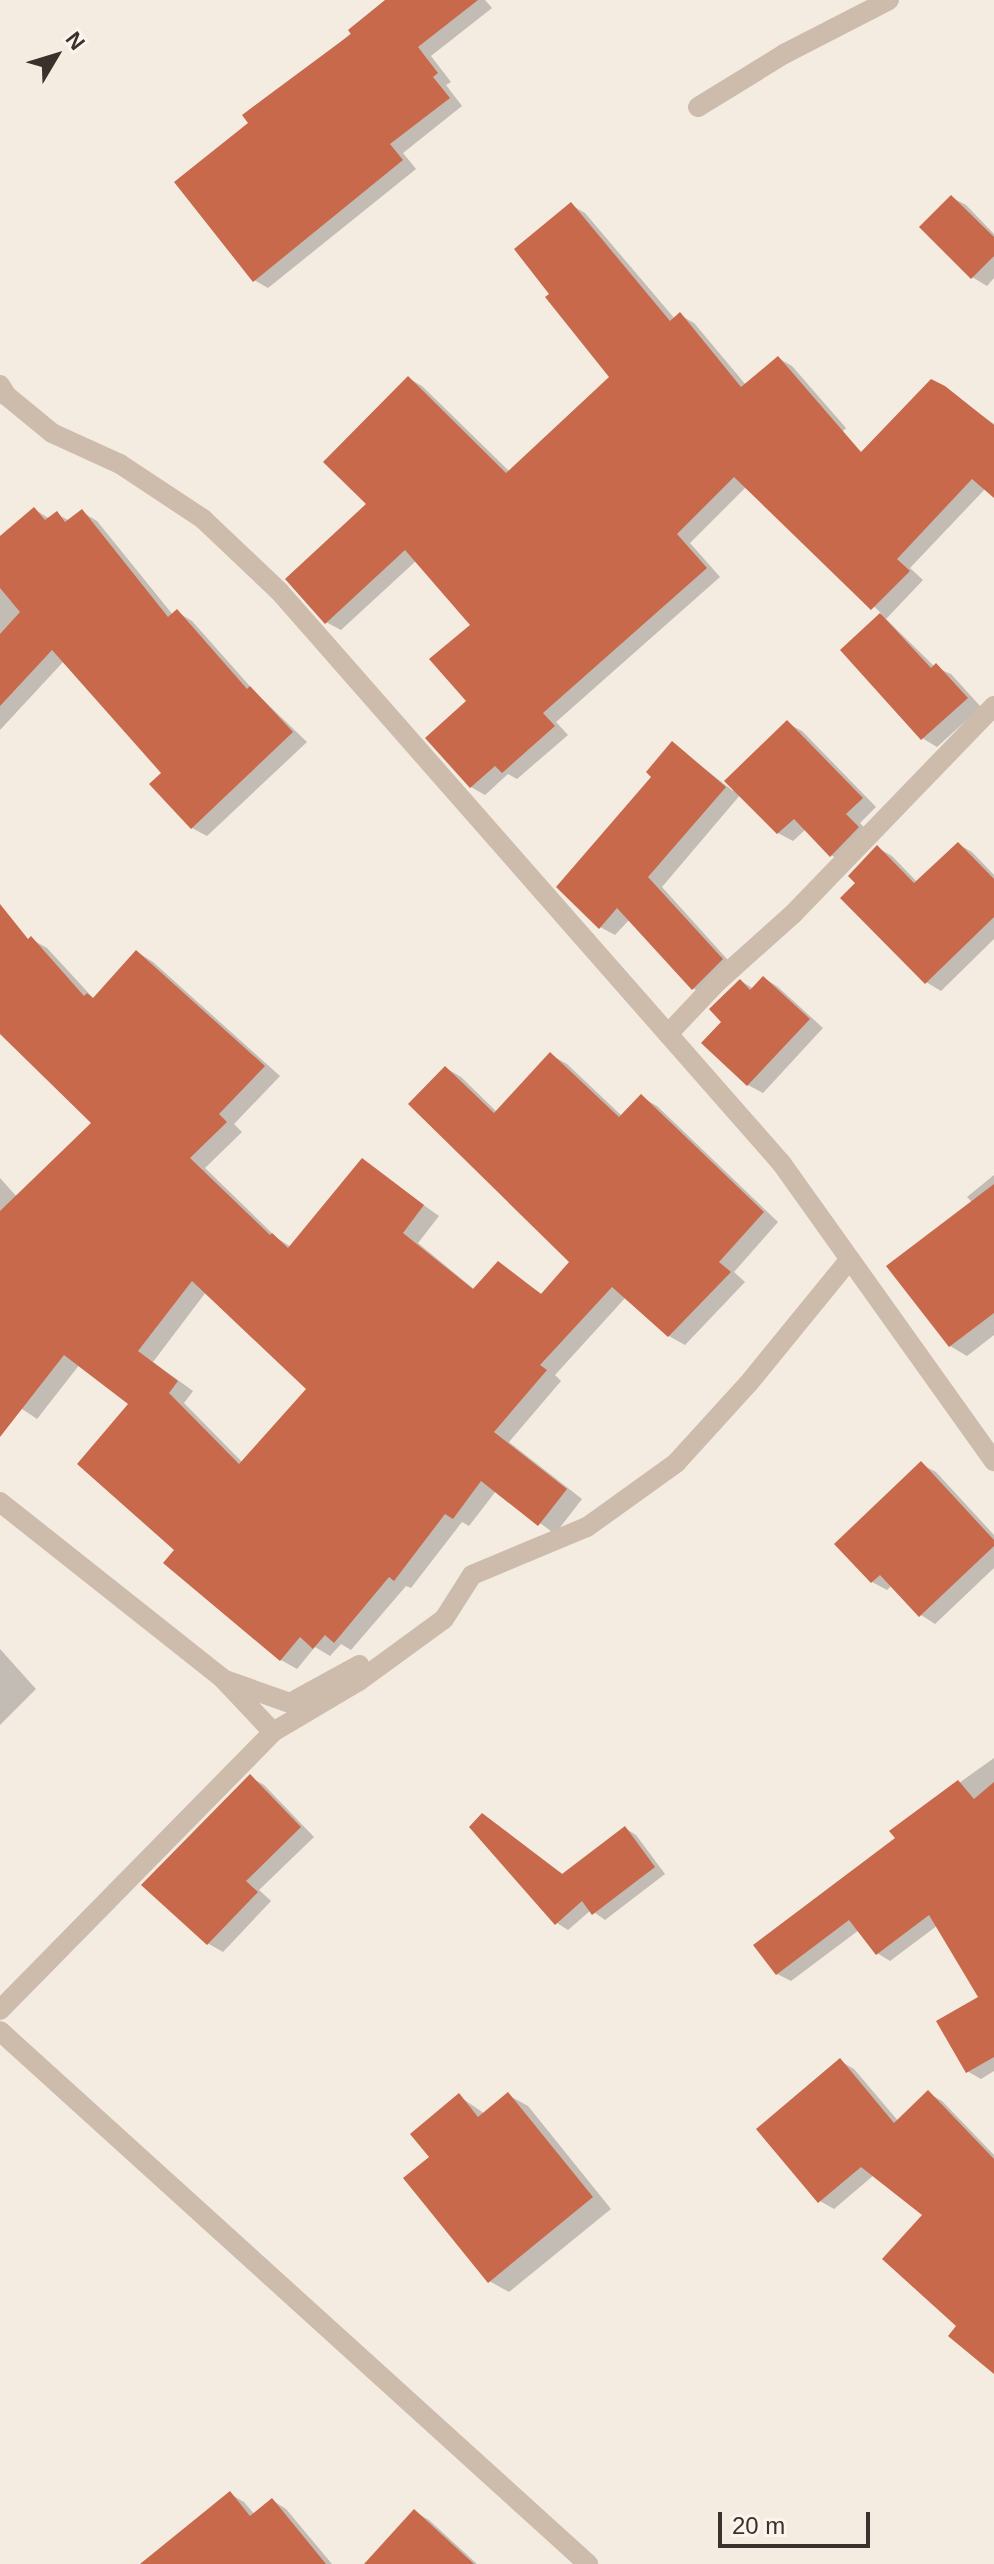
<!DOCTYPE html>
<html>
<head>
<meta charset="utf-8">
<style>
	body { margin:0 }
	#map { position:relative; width:994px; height:2564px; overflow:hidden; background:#f4ebe1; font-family:Helvetica,sans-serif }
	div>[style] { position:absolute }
	.shadow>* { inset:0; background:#0003 }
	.building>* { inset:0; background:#c8694b }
	.minor>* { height:20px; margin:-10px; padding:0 10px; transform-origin:10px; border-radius:10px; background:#cdbbac }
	span { translate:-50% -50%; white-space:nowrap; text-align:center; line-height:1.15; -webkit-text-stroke:6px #fbf5ee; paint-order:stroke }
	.north { position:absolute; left:16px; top:16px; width:80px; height:80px; -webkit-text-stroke:6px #fbf5ee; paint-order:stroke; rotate:52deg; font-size:22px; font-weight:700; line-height:32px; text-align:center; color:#3b302b }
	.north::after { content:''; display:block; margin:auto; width:28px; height:36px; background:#3b302b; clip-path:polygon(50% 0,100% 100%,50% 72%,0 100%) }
	.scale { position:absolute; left:718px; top:2512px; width:152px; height:36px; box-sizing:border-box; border:4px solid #3b302b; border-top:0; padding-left:10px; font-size:24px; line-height:28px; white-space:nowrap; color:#3b302b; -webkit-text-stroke:6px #fbf5ee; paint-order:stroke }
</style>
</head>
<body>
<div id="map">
	<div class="shadow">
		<i style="clip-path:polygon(388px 0,485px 0,492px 8px,431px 56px,451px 82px,446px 85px,462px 106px,403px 153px,416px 169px,268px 288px,254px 280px,250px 123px)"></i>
		<i style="clip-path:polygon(951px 197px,966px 205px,994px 234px,994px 278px,987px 286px,972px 277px)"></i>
		<i style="clip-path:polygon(571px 205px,585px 213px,675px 319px,680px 315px,694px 323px,746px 385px,778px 358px,792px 366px,846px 428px,770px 504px,747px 486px,690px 543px,720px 577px,556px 722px,568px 735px,517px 779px,508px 774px,485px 795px,471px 787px,469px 702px,473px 625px,417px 560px,341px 630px,326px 622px,408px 378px,422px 386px,510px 472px,612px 377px,552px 294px)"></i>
		<i style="clip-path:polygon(952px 394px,994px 424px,994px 492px,986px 488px,910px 568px,923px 580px,886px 619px,935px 667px,951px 674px,981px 707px,937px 747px,922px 738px,843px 650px,882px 614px,785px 524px)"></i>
		<i style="clip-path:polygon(34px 509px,50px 519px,57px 514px,70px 521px,82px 512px,97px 521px,173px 615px,177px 612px,192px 621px,255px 692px,307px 742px,207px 836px,192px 828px,164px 774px,64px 661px,0 730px,0 541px)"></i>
		<i style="clip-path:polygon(787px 723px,802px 731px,876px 807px,860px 823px,872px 836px,846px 864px,831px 855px,806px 829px,793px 841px,778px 833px,741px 794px,662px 887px,736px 969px,707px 997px,693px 988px,630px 919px,615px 935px,600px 927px,654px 776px,673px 744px,733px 791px)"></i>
		<i style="clip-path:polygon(958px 844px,972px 852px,994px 875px,994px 939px,941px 991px,926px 982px,858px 883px,878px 848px,892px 856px,918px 883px)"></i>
		<i style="clip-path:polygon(evenodd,31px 939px,47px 948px,94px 999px,137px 952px,153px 962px,280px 1076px,234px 1124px,242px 1132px,205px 1168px,277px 1238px,291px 1247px,362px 1161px,439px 1216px,418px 1243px,475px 1290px,498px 1264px,543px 1295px,572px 1262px,446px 1068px,461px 1077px,497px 1112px,551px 1055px,567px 1064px,622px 1116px,641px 1097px,657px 1106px,778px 1222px,734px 1272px,745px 1282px,685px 1345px,669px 1336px,626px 1297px,555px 1375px,561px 1381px,509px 1442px,582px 1499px,555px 1534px,496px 1491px,469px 1526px,462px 1522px,411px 1588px,406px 1586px,351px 1650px,341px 1644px,330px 1656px,315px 1647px,297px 1669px,281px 1660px,176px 1550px,131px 1403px,80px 1364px,37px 1419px,0 1394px,0 1178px,17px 1197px,94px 1123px,0 1022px,0 967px,31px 939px,206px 1292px,309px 1389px,243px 1463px,184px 1403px,193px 1391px,153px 1362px,206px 1292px)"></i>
		<i style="clip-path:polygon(764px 978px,778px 987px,823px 1028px,763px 1093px,748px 1085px,703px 1043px,723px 1022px,741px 981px,754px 989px)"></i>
		<i style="clip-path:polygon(994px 1175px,994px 1335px,967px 1356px,950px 1346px,973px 1203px,967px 1197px)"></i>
		<i style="clip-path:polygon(921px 1464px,936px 1472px,994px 1535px,994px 1568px,935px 1624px,921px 1615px,892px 1585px,887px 1590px,872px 1582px)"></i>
		<i style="clip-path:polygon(0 1649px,36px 1689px,0 1725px)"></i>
		<i style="clip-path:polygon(994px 1758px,994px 2071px,981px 2079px,967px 2071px,981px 1997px,938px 1925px,890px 1961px,877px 1953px,859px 1930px,791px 1981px,777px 1974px,898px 1839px,892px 1831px)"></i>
		<i style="clip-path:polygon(250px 1777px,264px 1785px,314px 1837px,259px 1890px,271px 1901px,223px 1952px,209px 1944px,144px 1885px)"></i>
		<i style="clip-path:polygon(494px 1823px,564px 1875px,625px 1828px,636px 1835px,665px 1874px,605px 1920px,591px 1910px,568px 1930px,557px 1923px)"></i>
		<i style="clip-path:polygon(840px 2061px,854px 2069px,899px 2122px,928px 2093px,942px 2101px,994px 2155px,994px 2370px,959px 2325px,924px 2215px,874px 2175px,834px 2209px,820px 2201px)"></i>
		<i style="clip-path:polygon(508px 2095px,528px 2106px,611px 2209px,509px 2292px,489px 2281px,459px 2096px,485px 2114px)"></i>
		<i style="clip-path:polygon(230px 2494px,244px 2502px,255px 2515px,272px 2500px,286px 2509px,332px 2564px,156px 2564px)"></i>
		<i style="clip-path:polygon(415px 2512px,429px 2520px,477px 2564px,367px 2564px)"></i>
	</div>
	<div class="building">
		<i style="clip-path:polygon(385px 0,478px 0,418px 47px,438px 73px,433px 77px,450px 98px,390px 144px,403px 160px,253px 282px,174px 182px,248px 123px,242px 115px,351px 34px,348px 30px)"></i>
		<i style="clip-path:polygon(951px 195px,994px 237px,994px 256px,971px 279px,919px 227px)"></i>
		<i style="clip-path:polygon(571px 202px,670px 321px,680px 312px,741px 387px,778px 356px,861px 452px,931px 379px,945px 386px,994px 425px,994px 498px,972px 479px,897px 559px,910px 571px,871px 610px,734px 477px,677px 534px,707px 568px,543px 713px,555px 726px,502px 773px,495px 766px,470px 788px,425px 738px,466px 701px,429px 659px,470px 625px,405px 550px,325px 624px,285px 579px,366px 504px,323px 462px,408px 376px,506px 473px,609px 377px,545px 297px,549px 294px,514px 249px)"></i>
		<i style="clip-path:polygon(34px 507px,45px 520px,57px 511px,65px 522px,82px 509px,168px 617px,177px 609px,247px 689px,250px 686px,293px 732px,191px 829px,149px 784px,161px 773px,52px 650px,0 706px,0 634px,20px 612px,0 588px,0 536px)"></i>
		<i style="clip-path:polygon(880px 613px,931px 668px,936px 663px,968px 698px,921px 740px,840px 650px)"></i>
		<i style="clip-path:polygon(787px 720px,863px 798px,846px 814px,859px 827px,830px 857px,794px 819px,777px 834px,724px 781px)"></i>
		<i style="clip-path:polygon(672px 741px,726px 787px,648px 877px,723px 959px,692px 990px,617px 908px,599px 929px,556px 887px,651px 777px,646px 772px)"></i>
		<i style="clip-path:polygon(958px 842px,994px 879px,994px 917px,925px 984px,840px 898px,855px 883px,848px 876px,877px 845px,914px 883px)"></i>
		<i style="clip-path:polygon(evenodd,0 904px,28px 939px,31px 936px,84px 996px,87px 993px,93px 998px,136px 950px,265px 1066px,219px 1114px,227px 1122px,190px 1158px,270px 1235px,272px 1233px,288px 1248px,362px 1158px,424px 1205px,403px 1233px,473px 1289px,498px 1261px,541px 1294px,569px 1262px,408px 1104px,445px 1066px,494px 1113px,550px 1052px,619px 1117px,641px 1094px,764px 1212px,719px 1262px,731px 1272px,668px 1337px,612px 1287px,540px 1365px,547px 1370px,494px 1432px,567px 1489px,538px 1526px,481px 1481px,453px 1519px,445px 1514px,394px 1581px,389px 1577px,334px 1643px,325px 1635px,313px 1649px,300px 1637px,280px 1661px,163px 1563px,174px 1550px,77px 1464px,128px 1404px,64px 1355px,0 1437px,0 1211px,91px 1123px,0 1034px,0 904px,192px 1281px,306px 1389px,239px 1464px,169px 1393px,178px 1381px,138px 1351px,192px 1281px)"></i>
		<i style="clip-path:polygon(763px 976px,810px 1019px,747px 1086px,701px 1043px,721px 1022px,709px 1009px,740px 979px,750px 990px)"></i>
		<i style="clip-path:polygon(994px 1184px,994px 1313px,949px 1347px,886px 1266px)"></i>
		<i style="clip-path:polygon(921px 1461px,994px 1540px,994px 1546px,919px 1617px,880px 1575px,871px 1583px,834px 1544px)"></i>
		<i style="clip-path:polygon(250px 1774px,301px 1827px,246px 1881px,258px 1892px,207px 1945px,141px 1885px)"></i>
		<i style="clip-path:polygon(958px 1780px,974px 1799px,994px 1782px,994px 2057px,966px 2073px,936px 2021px,978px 1997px,929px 1915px,876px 1955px,849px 1920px,776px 1975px,753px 1945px,895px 1838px,889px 1831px)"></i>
		<i style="clip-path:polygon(482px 1813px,562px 1874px,625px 1826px,655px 1867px,592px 1915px,582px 1901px,555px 1925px,469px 1827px)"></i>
		<i style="clip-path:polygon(840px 2058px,894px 2123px,928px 2090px,994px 2159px,994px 2374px,948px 2336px,956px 2326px,882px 2259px,922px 2215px,861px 2167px,818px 2203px,756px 2129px)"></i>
		<i style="clip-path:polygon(508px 2092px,593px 2197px,488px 2283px,403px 2178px,429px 2157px,410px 2134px,459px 2093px,478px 2117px)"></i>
		<i style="clip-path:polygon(230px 2491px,250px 2516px,272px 2498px,326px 2564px,140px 2564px)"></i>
		<i style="clip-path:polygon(414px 2509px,474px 2564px,364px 2564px)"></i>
	</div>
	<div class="minor">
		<i style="left:698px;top:107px;width:101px;rotate:-31.6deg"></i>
		<i style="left:784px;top:54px;width:118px;rotate:-27.2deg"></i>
		<i style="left:0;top:385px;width:13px;rotate:58deg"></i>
		<i style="left:7px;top:396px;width:58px;rotate:39.4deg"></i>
		<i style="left:52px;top:433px;width:75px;rotate:24.5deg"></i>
		<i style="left:120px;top:464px;width:100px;rotate:33.5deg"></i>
		<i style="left:203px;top:519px;width:105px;rotate:43.5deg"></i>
		<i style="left:279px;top:591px;width:762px;rotate:48.72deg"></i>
		<i style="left:782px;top:1164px;width:365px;rotate:54.5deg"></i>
		<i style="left:668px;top:1034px;width:70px;rotate:-46.7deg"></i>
		<i style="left:716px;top:983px;width:103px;rotate:-41.9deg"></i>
		<i style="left:793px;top:914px;width:289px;rotate:-46deg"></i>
		<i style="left:0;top:1502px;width:283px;rotate:38.4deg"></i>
		<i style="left:222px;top:1678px;width:74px;rotate:46.6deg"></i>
		<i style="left:225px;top:1680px;width:69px;rotate:19.5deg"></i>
		<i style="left:290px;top:1703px;width:79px;rotate:-28.8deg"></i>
		<i style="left:0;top:2010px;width:390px;rotate:-45.5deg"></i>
		<i style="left:273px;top:1732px;width:100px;rotate:-30.7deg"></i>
		<i style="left:359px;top:1681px;width:105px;rotate:-36.1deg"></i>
		<i style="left:444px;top:1619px;width:52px;rotate:-57.5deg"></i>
		<i style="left:472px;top:1575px;width:125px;rotate:-22.7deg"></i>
		<i style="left:587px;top:1527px;width:110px;rotate:-35.7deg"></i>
		<i style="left:676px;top:1463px;width:107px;rotate:-47.7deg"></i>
		<i style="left:748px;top:1384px;width:161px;rotate:-50.8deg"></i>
		<i style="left:0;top:2031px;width:794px;rotate:42.19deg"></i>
	</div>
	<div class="north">N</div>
	<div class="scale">20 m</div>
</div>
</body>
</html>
